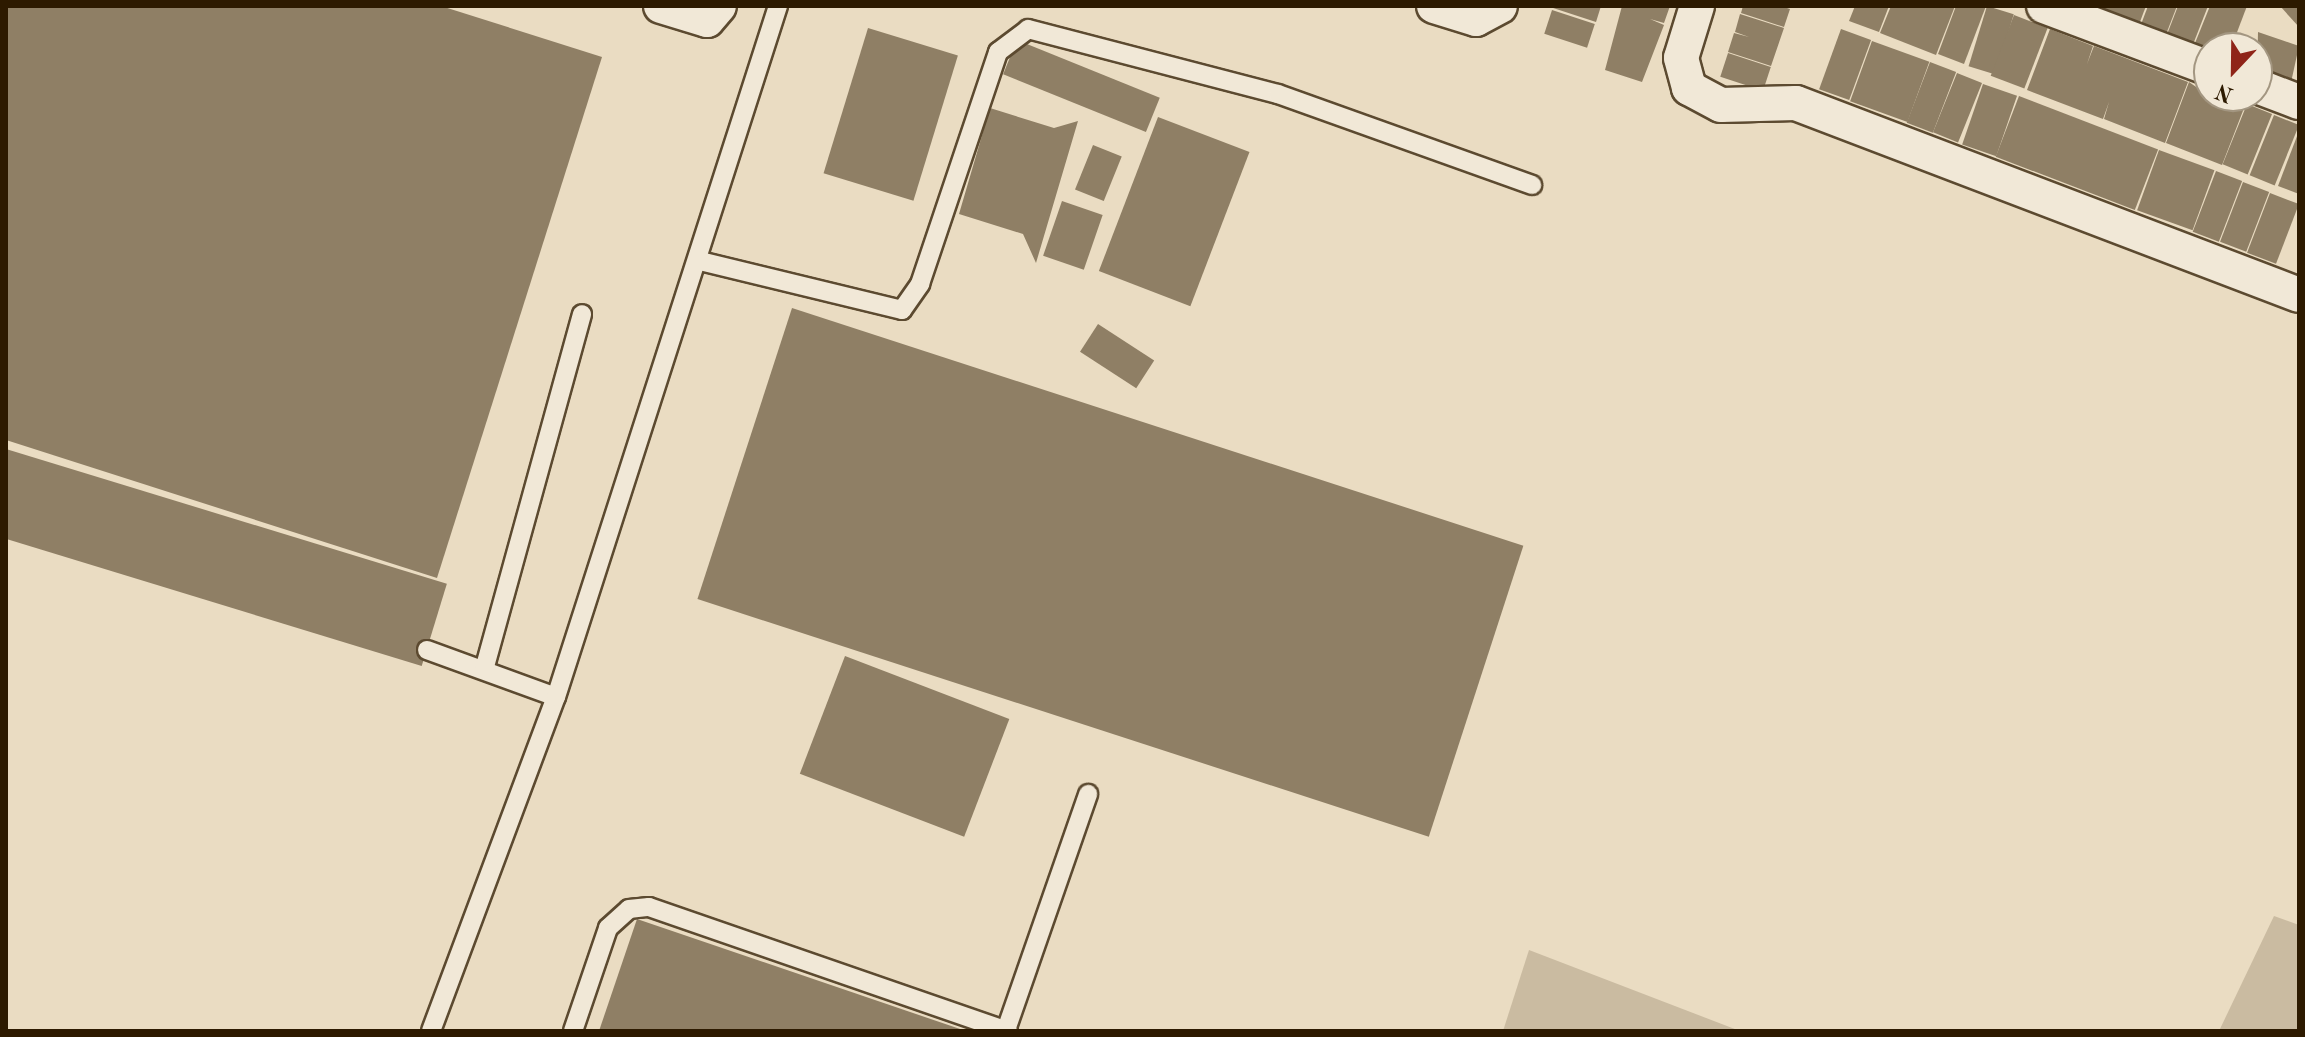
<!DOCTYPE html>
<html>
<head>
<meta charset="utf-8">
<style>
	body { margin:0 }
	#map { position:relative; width:2305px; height:1037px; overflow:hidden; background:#eadcc2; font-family:"Old Standard TT",serif }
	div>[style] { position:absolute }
	.green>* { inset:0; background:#cabba1 }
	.building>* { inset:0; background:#8f7f65; transform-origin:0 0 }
	.roads { filter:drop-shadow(2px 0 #5c4a30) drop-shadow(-2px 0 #5c4a30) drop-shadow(0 2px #5c4a30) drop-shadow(0 -2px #5c4a30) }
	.service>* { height:18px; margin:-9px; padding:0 9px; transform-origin:9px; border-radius:9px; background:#f1e8d7 }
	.minor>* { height:34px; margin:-17px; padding:0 17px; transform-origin:17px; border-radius:17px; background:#f1e8d7 }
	span { translate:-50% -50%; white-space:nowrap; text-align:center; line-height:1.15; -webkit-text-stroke:8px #f1e8d7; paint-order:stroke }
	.frame { position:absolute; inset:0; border:8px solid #2d1a00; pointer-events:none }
	.north { position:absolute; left:2193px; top:32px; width:80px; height:80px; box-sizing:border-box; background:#f1e8d7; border:2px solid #a39681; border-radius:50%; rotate:202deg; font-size:22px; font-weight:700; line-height:32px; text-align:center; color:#2d1a00 }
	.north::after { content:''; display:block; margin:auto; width:28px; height:36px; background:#8f2418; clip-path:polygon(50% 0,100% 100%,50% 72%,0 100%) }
</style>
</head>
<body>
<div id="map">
	<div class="green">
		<i style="clip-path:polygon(2274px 916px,2299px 925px,2299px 1031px,2219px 1031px)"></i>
		<i style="clip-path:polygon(1529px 950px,1740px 1031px,1503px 1031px)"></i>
	</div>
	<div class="building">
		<i style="clip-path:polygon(6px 6px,441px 6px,602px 57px,437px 578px,6px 440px)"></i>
		<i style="clip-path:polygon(1547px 6px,1601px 6px,1596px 22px)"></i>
		<i style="clip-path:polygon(1622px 6px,1670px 6px,1664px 23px,1650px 19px,1664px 25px,1642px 82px,1605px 70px)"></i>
		<i style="clip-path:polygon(1743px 6px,1781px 6px,1790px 9px,1784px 27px,1741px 13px)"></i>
		<i style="clip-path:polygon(1855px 6px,1889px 6px,1879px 32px,1849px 21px)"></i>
		<i style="clip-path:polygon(1891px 6px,1955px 6px,1936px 55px,1880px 33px)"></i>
		<i style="clip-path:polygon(1956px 6px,1986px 6px,1964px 64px,1938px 54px)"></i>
		<i style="left:1987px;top:6px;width:28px;height:63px;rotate:17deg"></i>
		<i style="clip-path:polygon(2084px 6px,2146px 6px,2138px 27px)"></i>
		<i style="clip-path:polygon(2148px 6px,2177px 6px,2165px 37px,2140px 27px)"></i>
		<i style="clip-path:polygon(2178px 6px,2208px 6px,2192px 47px,2166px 37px)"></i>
		<i style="clip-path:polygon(2210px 6px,2247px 6px,2231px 48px,2209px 54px,2193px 48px)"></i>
		<i style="clip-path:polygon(2280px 6px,2299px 6px,2299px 27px)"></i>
		<i style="left:1552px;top:10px;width:45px;height:25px;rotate:18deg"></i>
		<i style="clip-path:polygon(1740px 14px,1784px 28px,1771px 66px,1728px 52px,1734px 33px,1749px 37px,1735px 32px)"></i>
		<i style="left:2014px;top:15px;width:36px;height:65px;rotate:21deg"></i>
		<i style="left:868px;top:28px;width:94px;height:152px;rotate:17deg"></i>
		<i style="left:1841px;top:29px;width:32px;height:64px;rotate:20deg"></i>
		<i style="clip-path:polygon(2050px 29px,2093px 46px,2087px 64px,2094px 46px,2188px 82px,2165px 143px,2104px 119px,2109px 102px,2103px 119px,2027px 90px)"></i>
		<i style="clip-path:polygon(2258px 32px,2299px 46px,2290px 87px,2257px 77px)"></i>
		<i style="left:1017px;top:40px;width:154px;height:37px;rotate:22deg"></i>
		<i style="left:1872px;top:41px;width:61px;height:64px;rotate:20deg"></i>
		<i style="left:1728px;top:53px;width:45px;height:25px;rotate:18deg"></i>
		<i style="left:1930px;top:62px;width:28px;height:65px;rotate:21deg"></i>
		<i style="left:1957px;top:73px;width:27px;height:64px;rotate:22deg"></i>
		<i style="clip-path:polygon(2189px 82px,2209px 96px,2246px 103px,2222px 165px,2166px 143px)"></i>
		<i style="left:1983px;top:84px;width:36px;height:64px;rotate:19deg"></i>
		<i style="left:2019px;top:96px;width:149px;height:65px;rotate:21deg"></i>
		<i style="left:2247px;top:104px;width:27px;height:65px;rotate:22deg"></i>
		<i style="clip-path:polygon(990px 108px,1054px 128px,1078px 121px,1036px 263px,1023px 234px,959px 214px)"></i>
		<i style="left:2274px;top:115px;width:27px;height:65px;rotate:22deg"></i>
		<i style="left:1158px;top:117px;width:98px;height:165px;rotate:21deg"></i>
		<i style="clip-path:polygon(2299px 131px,2299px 194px,2278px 186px)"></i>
		<i style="left:1093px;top:145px;width:31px;height:48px;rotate:22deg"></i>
		<i style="left:2159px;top:150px;width:59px;height:64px;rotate:20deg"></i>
		<i style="left:2216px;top:171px;width:28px;height:65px;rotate:21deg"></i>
		<i style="left:2243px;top:182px;width:28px;height:64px;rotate:21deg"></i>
		<i style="left:2270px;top:193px;width:31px;height:64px;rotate:21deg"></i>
		<i style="left:1062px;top:201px;width:43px;height:58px;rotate:19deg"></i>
		<i style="left:792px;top:308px;width:769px;height:306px;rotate:18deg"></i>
		<i style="left:1098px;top:324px;width:67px;height:33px;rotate:33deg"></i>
		<i style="left:6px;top:449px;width:461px;height:86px;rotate:17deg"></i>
		<i style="left:845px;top:656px;width:176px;height:126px;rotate:21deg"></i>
		<i style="clip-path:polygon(637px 919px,963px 1030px,963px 1031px,599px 1031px)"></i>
	</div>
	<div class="roads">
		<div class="service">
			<i style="left:700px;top:261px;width:208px;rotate:13.6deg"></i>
			<i style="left:902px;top:310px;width:32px;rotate:-55deg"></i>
			<i style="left:920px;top:284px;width:245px;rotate:-71.4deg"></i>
			<i style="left:998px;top:52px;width:38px;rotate:-37deg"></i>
			<i style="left:1028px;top:29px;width:258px;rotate:14.6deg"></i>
			<i style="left:1278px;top:94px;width:270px;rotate:19.7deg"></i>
			<i style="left:427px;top:650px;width:137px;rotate:20deg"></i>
			<i style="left:484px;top:670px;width:369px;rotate:-74.6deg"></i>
			<i style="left:1006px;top:1030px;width:250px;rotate:-70.8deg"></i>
			<i style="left:431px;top:1031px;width:357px;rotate:-69.5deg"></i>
			<i style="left:556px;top:697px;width:726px;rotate:-72.19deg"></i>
			<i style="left:573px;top:1031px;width:109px;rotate:-71.2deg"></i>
			<i style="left:608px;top:928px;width:28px;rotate:-42deg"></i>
			<i style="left:629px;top:909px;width:20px;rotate:-6deg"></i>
			<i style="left:649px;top:907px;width:380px;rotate:19.1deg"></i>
		</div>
		<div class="minor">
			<i style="left:661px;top:6px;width:48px;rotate:16.9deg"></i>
			<i style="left:707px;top:20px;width:18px;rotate:-49deg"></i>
			<i style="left:1434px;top:6px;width:44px;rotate:17.2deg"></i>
			<i style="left:1476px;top:19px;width:27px;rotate:-28deg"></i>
			<i style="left:1697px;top:6px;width:54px;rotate:107.1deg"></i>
			<i style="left:1681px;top:58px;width:31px;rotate:75deg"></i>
			<i style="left:1689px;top:88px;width:36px;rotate:28deg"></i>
			<i style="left:1721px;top:105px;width:75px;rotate:-1.5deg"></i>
			<i style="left:1796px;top:103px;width:538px;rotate:20.89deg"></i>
			<i style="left:2044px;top:6px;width:176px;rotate:20.6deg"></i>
			<i style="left:2257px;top:86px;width:45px;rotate:20.9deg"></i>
		</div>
	</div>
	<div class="frame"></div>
	<div class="north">N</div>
</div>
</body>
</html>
